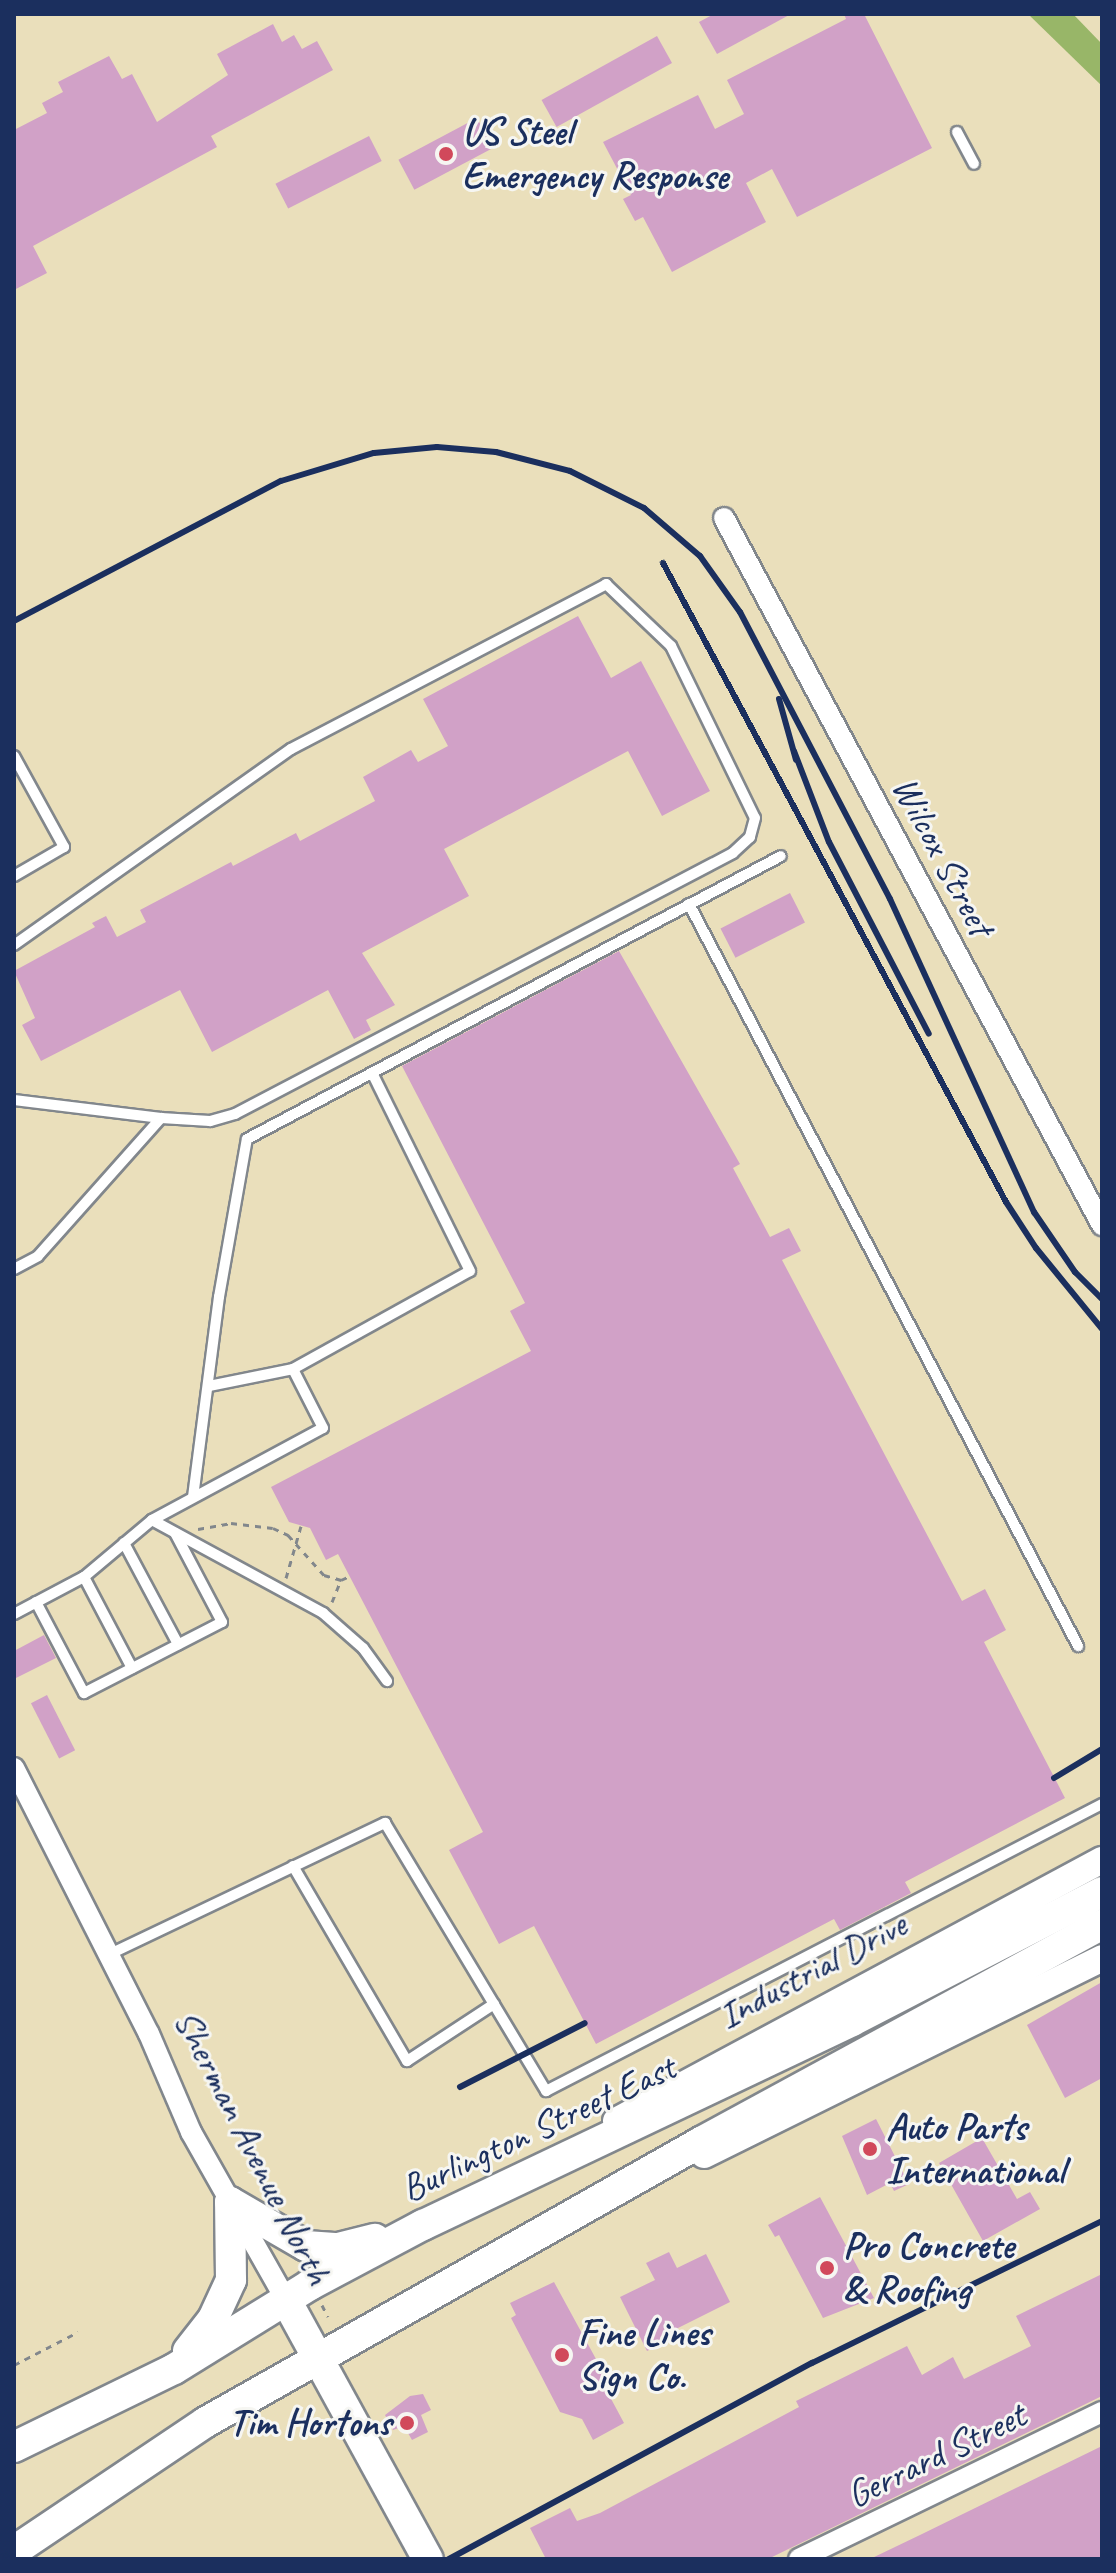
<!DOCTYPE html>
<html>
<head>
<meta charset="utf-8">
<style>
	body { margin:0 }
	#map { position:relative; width:1116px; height:2573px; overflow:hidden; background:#eadfbb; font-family:Caveat,sans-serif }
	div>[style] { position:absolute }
	.forest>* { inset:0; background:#98b668 }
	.building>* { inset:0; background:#d1a1c7; transform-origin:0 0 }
	.path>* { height:3px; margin-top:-1.5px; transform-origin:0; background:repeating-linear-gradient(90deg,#82878c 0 6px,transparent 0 12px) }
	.roads { filter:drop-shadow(2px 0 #82878c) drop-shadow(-2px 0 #82878c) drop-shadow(0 2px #82878c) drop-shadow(0 -2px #82878c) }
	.service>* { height:10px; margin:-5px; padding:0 5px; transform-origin:5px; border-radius:5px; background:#fff }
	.minor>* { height:20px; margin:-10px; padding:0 10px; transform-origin:10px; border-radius:10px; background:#fff }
	.tertiary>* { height:26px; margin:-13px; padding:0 13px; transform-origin:13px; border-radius:13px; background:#fff }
	.secondary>* { height:30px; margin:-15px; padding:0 15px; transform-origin:15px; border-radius:15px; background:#fff }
	.rail>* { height:6px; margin:-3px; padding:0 3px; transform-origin:3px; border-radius:3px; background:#1b2f5e }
	.dots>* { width:22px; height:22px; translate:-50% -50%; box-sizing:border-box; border:4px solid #f6f6f2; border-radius:50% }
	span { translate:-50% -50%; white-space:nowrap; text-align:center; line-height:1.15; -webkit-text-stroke:6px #f6f6f2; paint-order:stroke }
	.poi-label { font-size:38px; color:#1b2f5e; font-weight:700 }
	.left { translate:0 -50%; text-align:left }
	.right { translate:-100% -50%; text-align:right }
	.street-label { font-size:38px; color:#1b2f5e }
	.frame { position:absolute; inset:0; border:16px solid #1b2f5e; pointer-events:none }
</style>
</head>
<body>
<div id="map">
	<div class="forest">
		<i style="clip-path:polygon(1028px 14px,1073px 14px,1102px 44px,1102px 86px)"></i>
	</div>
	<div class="building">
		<i style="clip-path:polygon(714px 14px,791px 14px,717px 54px,699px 22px)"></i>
		<i style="clip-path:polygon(844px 14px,864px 14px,932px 148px,797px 217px,772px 169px,746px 183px,766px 222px,672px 272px,643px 217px,635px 221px,623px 199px,631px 195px,603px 142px,698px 95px,715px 129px,744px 114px,727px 80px,846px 19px)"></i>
		<i style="clip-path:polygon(273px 24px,282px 42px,294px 35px,302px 49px,317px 41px,333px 70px,211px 136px,217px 147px,33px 246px,47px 273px,14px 290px,14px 130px,47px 113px,42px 103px,63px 92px,58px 82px,109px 56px,122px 79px,132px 74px,157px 122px,228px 75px,217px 54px)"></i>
		<i style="left:657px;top:36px;width:31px;height:132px;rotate:61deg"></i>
		<i style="left:477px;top:118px;width:34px;height:89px;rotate:62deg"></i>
		<i style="left:369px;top:136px;width:28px;height:105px;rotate:63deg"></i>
		<i style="clip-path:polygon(578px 616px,611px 678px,641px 661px,710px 791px,662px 816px,628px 751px,444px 849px,469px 896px,362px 953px,395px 1005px,366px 1020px,371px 1030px,354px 1039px,328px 990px,212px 1052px,180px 990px,41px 1061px,22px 1025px,35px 1018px,14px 971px,95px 927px,92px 923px,106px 916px,117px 937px,146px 922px,140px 910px,231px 862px,233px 866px,296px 833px,300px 841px,375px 801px,363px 777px,411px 750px,418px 762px,448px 746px,423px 699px)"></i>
		<i style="left:790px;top:893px;width:33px;height:78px;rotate:63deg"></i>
		<i style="clip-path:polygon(619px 951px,740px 1164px,733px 1168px,770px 1237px,789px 1228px,801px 1251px,782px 1260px,962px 1601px,985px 1589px,1006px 1630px,984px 1642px,1065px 1798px,905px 1882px,911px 1893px,840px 1930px,834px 1919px,596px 2044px,534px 1926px,499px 1944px,449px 1850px,483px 1832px,338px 1554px,326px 1560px,310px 1528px,289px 1522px,271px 1487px,531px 1351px,510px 1311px,525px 1303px,402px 1066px)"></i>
		<i style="clip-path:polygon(44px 1635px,56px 1658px,14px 1679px,14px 1651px)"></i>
		<i style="left:47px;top:1695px;width:62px;height:18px;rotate:63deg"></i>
		<i style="clip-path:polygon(1102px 1982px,1102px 2078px,1065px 2098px,1027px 2025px)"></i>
		<i style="clip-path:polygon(876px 2119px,909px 2184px,894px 2191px,890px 2183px,867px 2195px,842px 2136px)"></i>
		<i style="clip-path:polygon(982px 2138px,1017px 2199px,1030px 2192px,1040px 2209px,983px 2241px,939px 2163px)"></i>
		<i style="clip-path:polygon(820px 2197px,874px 2298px,823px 2318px,779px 2235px,775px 2237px,768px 2225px)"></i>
		<i style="clip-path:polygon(669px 2252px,677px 2268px,706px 2254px,730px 2302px,660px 2337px,663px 2343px,647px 2351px,620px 2297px,655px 2280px,646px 2263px)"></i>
		<i style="clip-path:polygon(1102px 2274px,1102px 2396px,768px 2559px,546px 2559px,530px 2528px,570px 2508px,577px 2521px,600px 2513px,799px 2407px,796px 2401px,907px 2346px,922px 2375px,953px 2357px,964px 2379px,1031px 2346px,1016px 2316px)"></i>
		<i style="clip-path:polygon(554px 2282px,614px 2392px,609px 2395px,624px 2423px,593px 2440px,582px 2419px,560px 2412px,511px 2318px,516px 2315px,510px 2303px)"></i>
		<i style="clip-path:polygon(423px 2394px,431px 2410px,421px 2415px,428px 2432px,412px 2440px,404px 2426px,393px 2430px,385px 2415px,410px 2396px)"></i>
		<i style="clip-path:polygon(1102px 2446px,1102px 2559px,870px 2559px,920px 2535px)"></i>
	</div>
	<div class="path">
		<i style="left:198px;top:1529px;width:34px;rotate:-10deg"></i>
		<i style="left:231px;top:1523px;width:42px;rotate:6.8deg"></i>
		<i style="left:273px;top:1528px;width:17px;rotate:25deg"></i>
		<i style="left:288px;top:1535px;width:54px;rotate:48deg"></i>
		<i style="left:324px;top:1575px;width:18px;rotate:16deg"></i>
		<i style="left:341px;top:1580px;width:10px;rotate:-24deg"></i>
		<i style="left:286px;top:1578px;width:54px;rotate:-73.9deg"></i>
		<i style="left:332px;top:1602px;width:24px;rotate:-68deg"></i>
		<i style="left:322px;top:2305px;width:13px;rotate:63deg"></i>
		<i style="left:14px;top:2365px;width:72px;rotate:-27.3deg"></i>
	</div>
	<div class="roads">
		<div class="service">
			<i style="left:957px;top:132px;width:36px;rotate:62deg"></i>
			<i style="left:14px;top:756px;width:104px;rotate:61.2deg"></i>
			<i style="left:64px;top:847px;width:58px;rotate:149.9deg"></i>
			<i style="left:689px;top:904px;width:838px;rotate:62.33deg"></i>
			<i style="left:14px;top:945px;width:339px;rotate:-35.3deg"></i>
			<i style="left:291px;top:749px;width:356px;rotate:-27.6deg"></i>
			<i style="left:606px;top:584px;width:90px;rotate:43.6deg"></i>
			<i style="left:671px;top:646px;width:191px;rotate:64deg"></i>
			<i style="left:755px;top:818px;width:20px;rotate:105deg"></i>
			<i style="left:750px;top:837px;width:23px;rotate:137deg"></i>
			<i style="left:733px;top:853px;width:562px;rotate:152.34deg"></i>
			<i style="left:235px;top:1114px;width:26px;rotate:164deg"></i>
			<i style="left:210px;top:1121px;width:49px;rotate:-176.5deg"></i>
			<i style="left:161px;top:1118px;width:148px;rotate:-173deg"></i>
			<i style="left:14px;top:1269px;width:27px;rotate:-28deg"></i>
			<i style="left:38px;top:1256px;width:185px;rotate:-48.3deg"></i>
			<i style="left:209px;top:1386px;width:86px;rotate:-11.4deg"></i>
			<i style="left:193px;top:1497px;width:202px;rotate:-82.6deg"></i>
			<i style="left:219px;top:1297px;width:160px;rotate:-80deg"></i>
			<i style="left:247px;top:1139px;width:604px;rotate:-27.92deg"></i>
			<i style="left:152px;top:1520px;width:195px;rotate:28.5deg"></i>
			<i style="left:323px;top:1613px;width:53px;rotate:41.2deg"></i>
			<i style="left:363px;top:1648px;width:41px;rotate:54deg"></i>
			<i style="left:124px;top:1543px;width:115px;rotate:61.9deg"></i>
			<i style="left:84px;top:1577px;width:103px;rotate:62.2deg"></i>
			<i style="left:36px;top:1602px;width:103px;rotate:62.2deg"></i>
			<i style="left:84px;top:1693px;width:155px;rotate:-27.2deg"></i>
			<i style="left:222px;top:1622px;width:101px;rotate:-117.8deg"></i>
			<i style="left:14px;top:1614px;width:79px;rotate:-27.9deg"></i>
			<i style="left:84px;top:1577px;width:89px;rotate:-40deg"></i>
			<i style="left:152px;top:1520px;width:194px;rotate:-28.3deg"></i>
			<i style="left:323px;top:1428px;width:66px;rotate:-117deg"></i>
			<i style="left:293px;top:1369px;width:202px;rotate:-29deg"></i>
			<i style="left:470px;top:1271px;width:221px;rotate:-116.3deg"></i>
			<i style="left:293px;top:1866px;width:226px;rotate:59.7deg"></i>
			<i style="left:407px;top:2061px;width:104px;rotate:-33.2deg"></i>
			<i style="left:110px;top:1954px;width:305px;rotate:-25.5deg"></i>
			<i style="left:385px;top:1823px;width:313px;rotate:59deg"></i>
			<i style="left:546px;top:2091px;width:626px;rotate:-27.3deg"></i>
		</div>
		<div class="minor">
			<i style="left:724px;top:518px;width:802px;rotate:61.87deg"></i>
			<i style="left:14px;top:1768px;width:298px;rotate:63.1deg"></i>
			<i style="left:149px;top:2034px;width:107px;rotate:66.8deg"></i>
			<i style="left:191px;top:2132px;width:193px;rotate:60.5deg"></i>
			<i style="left:799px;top:2559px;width:337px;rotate:-25.9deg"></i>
		</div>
		<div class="tertiary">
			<i style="left:616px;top:2121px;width:552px;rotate:-28.24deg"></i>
			<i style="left:704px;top:2155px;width:444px;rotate:-26.3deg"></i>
		</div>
		<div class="secondary">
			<i style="left:230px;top:2202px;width:88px;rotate:30.1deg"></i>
			<i style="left:306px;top:2246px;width:32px;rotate:4deg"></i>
			<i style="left:338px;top:2248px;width:38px;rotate:-14deg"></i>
			<i style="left:286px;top:2300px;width:295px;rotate:61.3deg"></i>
			<i style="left:188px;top:2351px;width:41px;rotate:-52deg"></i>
			<i style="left:213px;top:2319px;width:43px;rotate:-65.2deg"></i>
			<i style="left:231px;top:2280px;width:78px;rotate:-90.7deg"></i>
			<i style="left:14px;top:2447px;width:178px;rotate:-26deg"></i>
			<i style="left:174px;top:2369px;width:160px;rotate:-31.7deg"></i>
			<i style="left:310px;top:2285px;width:128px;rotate:-28deg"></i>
			<i style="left:423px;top:2225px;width:475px;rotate:-25.4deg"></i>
			<i style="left:852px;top:2021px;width:281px;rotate:-27.3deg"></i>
			<i style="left:14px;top:2551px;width:231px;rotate:-33.9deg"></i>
			<i style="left:206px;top:2422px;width:569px;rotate:-29.49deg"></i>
			<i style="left:701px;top:2142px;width:456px;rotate:-28.5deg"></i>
		</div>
	</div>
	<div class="rail">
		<i style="left:663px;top:563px;width:725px;rotate:61.77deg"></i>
		<i style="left:1006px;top:1202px;width:55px;rotate:56.9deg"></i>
		<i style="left:1036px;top:1248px;width:104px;rotate:50.8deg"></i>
		<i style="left:14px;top:621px;width:301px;rotate:-27.7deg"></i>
		<i style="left:281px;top:481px;width:97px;rotate:-16.8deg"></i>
		<i style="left:374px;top:453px;width:63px;rotate:-5.4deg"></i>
		<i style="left:437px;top:447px;width:59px;rotate:4.8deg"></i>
		<i style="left:496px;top:452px;width:76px;rotate:14.4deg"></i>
		<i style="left:570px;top:471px;width:83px;rotate:26.6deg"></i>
		<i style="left:644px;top:508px;width:74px;rotate:40.6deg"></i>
		<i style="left:700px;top:556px;width:69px;rotate:54.5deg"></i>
		<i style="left:740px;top:612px;width:324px;rotate:62.4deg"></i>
		<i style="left:890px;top:899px;width:345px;rotate:65.3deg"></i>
		<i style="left:1034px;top:1212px;width:73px;rotate:55.7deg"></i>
		<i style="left:1075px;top:1272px;width:38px;rotate:45deg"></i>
		<i style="left:779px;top:699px;width:63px;rotate:74.4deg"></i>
		<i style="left:794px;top:751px;width:97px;rotate:69deg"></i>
		<i style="left:829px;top:842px;width:216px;rotate:62.5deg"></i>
		<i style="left:1054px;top:1778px;width:56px;rotate:-31.1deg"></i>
		<i style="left:460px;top:2087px;width:140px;rotate:-27.1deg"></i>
		<i style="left:449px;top:2559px;width:413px;rotate:-28.4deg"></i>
		<i style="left:812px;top:2363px;width:323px;rotate:-26.1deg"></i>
	</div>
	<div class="dots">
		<i style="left:446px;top:154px;background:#d1495b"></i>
		<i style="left:870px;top:2149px;background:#d1495b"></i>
		<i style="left:827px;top:2268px;background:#d1495b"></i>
		<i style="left:562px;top:2355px;background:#d1495b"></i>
		<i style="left:407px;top:2423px;background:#d1495b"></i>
	</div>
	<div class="poi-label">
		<span class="left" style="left:462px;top:154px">US Steel<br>Emergency Response</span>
		<span class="left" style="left:886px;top:2149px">Auto Parts<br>International</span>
		<span class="left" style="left:843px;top:2268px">Pro Concrete<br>&amp; Roofing</span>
		<span class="left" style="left:578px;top:2355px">Fine Lines<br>Sign Co.</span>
		<span class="right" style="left:391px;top:2423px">Tim Hortons</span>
	</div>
	<div class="street-label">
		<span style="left:943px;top:856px;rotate:62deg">Wilcox Street</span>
		<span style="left:812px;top:1970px;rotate:-28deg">Industrial Drive</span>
		<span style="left:538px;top:2128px;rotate:-25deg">Burlington Street East</span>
		<span style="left:253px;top:2147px;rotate:63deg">Sherman Avenue North</span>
		<span style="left:936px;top:2455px;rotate:-26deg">Gerrard Street</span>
	</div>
	<div class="frame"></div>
</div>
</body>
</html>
